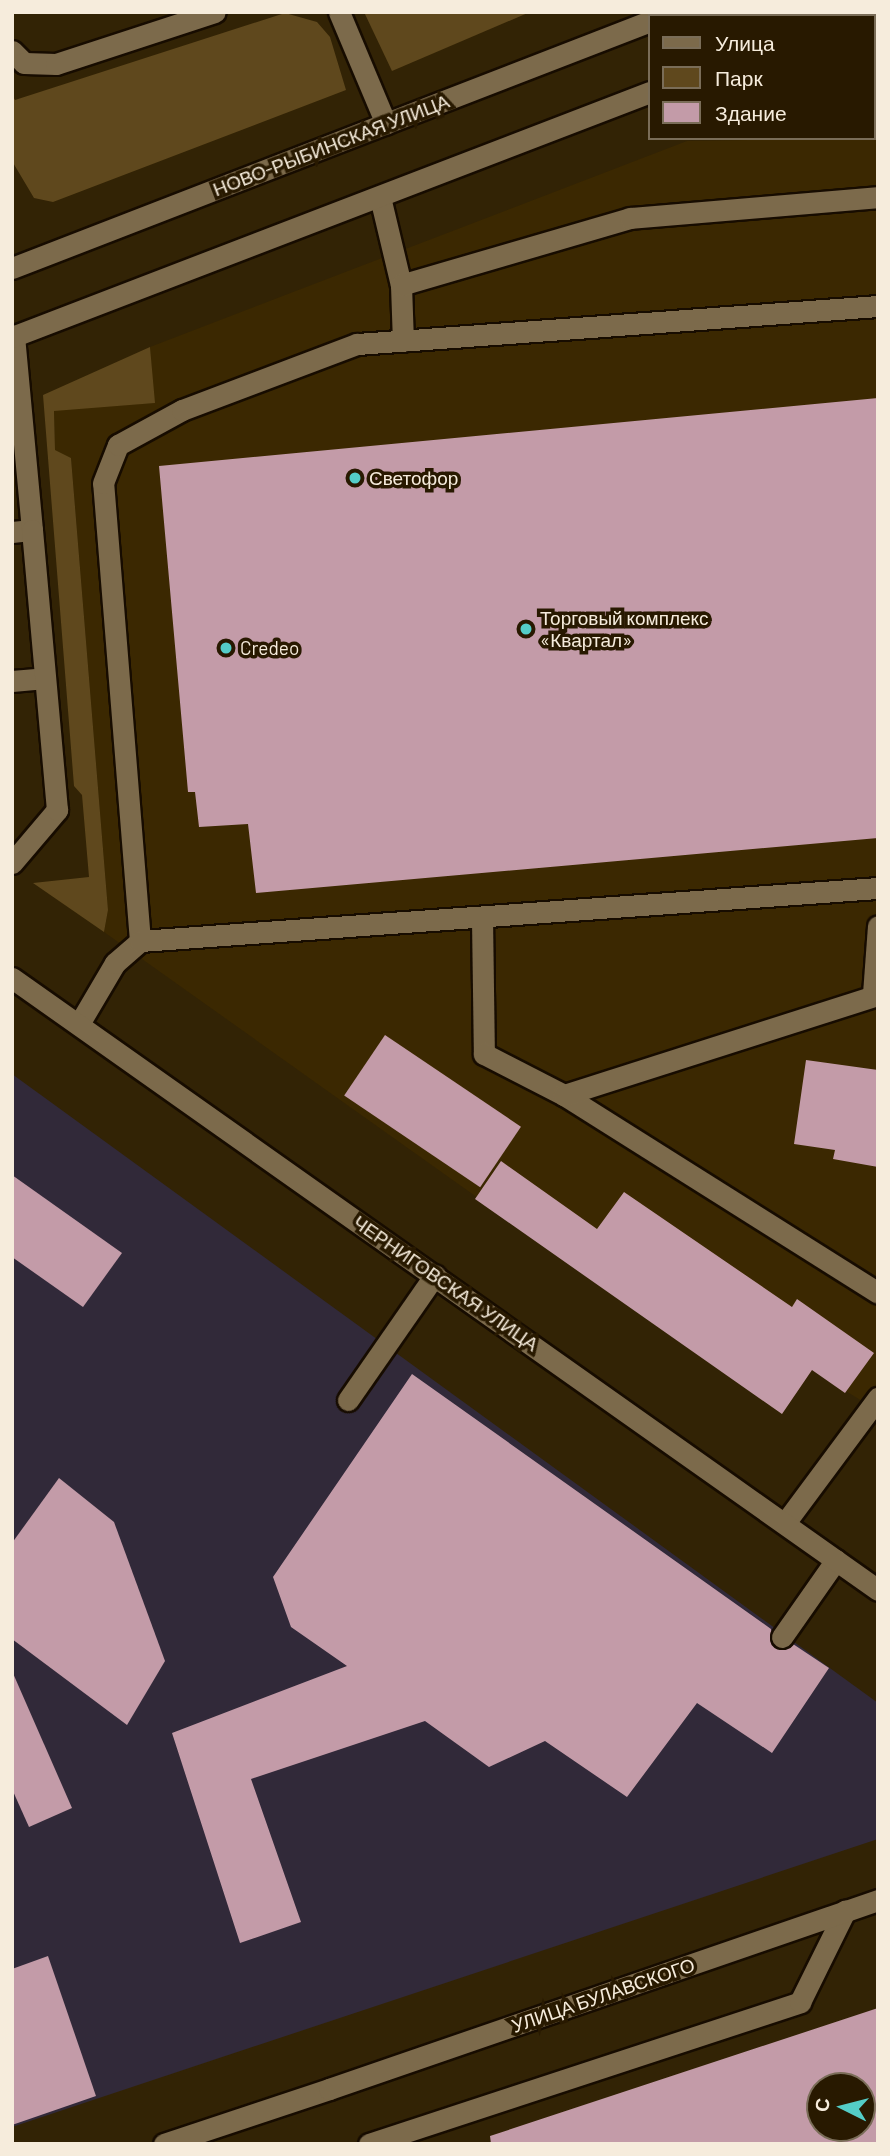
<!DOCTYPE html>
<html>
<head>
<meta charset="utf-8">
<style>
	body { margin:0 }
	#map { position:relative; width:890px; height:2156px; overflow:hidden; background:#322305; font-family:Barlow,sans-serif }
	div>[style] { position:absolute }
	.built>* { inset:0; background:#3b2801 }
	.industrial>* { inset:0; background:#312939 }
	.green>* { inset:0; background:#5f481d }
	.building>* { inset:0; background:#c39ba8; transform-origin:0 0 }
	.roads { filter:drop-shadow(2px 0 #170c00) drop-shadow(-2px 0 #170c00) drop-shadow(0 2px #170c00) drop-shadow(0 -2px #170c00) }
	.lane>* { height:21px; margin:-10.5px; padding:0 10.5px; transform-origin:10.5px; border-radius:10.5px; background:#7c6a4b }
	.street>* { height:21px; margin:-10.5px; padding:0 10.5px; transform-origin:10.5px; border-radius:10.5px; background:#7c6a4b }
	.secondary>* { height:21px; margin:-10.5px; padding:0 10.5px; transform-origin:10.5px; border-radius:10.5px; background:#7c6a4b }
	.dots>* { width:19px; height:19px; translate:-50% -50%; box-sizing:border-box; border:4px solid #281900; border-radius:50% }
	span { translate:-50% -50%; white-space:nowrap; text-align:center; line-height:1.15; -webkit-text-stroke:7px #281900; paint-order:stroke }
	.street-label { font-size:19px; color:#f6ecdc }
	.poi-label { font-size:19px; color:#f6ecdc }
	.left { translate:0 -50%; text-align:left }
	.frame { position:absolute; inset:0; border:14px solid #f6ecdc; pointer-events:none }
	.legend { position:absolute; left:648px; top:14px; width:228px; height:126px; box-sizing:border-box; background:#281900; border:2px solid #7a6d58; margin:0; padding:9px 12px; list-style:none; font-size:21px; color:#f6ecdc }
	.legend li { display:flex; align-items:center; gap:14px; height:35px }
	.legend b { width:35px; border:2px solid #7a6d58 }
	.north { position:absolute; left:806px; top:2072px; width:70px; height:70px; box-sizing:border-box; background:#281900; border:2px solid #7a6d58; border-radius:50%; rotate:276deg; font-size:19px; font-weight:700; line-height:28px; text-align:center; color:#f6ecdc }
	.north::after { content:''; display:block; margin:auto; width:24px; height:32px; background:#54cdc7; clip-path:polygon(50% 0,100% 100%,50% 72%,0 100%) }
</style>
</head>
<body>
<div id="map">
	<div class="built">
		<i style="clip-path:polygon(878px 92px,878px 1411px,812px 1370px,782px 1414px,104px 932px,108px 910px,71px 458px,55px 450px,54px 410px,154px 403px,150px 347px,687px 141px,874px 138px)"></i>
	</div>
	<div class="industrial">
		<i style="clip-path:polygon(12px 1074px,878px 1703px,878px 1839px,12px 2127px)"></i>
	</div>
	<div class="green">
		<i style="clip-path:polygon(364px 12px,530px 12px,392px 71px)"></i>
		<i style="clip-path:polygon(285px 13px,317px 22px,330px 37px,346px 90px,53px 202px,34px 198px,12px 161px,12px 95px,15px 100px)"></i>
		<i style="clip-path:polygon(150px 347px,155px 403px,54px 411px,55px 450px,71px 458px,108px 910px,104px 932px,33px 883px,89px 877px,82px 795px,74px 786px,43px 395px)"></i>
	</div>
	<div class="building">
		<i style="clip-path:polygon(878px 398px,878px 838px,256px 893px,248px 824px,199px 827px,195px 792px,188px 792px,159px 466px)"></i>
		<i style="left:385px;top:1035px;width:164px;height:73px;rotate:34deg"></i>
		<i style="clip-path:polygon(806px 1060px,878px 1070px,878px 1167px,833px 1159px,835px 1150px,794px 1144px)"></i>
		<i style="clip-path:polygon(501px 1161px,597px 1229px,624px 1192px,792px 1307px,797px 1299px,874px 1353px,845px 1393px,812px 1370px,782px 1414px,475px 1199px)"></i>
		<i style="clip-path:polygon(12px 1175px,122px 1253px,83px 1307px,12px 1257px)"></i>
		<i style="clip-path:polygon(412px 1374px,771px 1629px,774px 1647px,793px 1644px,829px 1668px,772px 1753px,697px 1703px,627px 1797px,545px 1741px,489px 1767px,425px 1721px,251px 1779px,301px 1922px,240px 1943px,172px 1733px,347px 1666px,291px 1627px,273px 1577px)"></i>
		<i style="clip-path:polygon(59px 1478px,114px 1522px,165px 1661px,127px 1725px,12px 1639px,12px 1543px)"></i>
		<i style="clip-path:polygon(12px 1671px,72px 1808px,29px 1827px,12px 1789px)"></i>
		<i style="clip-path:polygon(48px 1956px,96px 2096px,12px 2125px,12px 1969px)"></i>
		<i style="clip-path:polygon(evenodd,878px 2008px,878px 2144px,491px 2144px,490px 2136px,878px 2008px,820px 2086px,862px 2086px,862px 2128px,820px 2128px,820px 2086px)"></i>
	</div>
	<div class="roads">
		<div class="lane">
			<i style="left:339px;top:12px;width:121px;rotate:67.2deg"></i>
			<i style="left:12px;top:51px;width:17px;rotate:45deg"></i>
			<i style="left:24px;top:63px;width:32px;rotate:2deg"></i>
			<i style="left:56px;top:64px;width:167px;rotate:-18.1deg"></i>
			<i style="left:380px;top:197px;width:90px;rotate:76.6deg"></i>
			<i style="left:401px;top:285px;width:56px;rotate:88deg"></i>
			<i style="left:401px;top:285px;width:239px;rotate:-16.3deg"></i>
			<i style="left:630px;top:218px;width:249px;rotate:-4.8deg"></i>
			<i style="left:12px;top:532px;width:20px;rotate:-6deg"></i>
			<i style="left:32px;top:530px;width:195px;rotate:-95.3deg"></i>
			<i style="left:12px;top:681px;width:33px;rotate:-5deg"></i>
			<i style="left:12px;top:863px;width:70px;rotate:-49.7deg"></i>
			<i style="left:57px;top:810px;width:281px;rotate:-95.1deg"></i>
			<i style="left:482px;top:918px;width:136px;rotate:89.2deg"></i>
			<i style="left:484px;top:1054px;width:90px;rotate:27.1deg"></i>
			<i style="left:564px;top:1095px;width:371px;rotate:32.2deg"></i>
			<i style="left:140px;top:941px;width:459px;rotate:-94.6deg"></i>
			<i style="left:103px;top:483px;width:41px;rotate:-68.5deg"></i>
			<i style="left:118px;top:445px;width:73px;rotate:-28.7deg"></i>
			<i style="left:182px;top:410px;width:187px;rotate:-20.7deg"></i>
			<i style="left:357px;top:344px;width:522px;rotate:-4.17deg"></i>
			<i style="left:873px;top:994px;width:68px;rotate:-85.8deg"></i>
			<i style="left:79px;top:1024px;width:71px;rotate:-59.5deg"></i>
			<i style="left:115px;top:963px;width:33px;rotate:-41deg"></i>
			<i style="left:140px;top:941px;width:740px;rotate:-4.11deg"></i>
			<i style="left:564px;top:1095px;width:330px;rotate:-17.7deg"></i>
			<i style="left:348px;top:1400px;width:152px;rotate:-55.2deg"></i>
			<i style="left:785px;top:1523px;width:156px;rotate:-53.4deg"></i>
			<i style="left:782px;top:1637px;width:94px;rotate:-55deg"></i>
			<i style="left:164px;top:2144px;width:174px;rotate:-18.4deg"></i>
			<i style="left:369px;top:2144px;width:454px;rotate:-18.2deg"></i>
			<i style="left:800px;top:2002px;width:102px;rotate:-63.7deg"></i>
		</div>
		<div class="street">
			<i style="left:12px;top:978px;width:1060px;rotate:35.25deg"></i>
			<i style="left:329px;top:2089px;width:581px;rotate:-19deg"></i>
		</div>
		<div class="secondary">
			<i style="left:664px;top:16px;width:10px;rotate:-24deg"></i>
			<i style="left:847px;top:16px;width:10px;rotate:-24deg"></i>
			<i style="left:12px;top:268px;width:684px;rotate:-21.16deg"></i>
			<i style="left:12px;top:337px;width:683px;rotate:-21.01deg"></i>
		</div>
	</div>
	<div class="dots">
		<i style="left:355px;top:478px;background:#54cdc7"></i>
		<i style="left:526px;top:629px;background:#54cdc7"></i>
		<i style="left:226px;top:648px;background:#54cdc7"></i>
	</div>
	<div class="street-label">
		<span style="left:331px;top:145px;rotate:-21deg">НОВО-РЫБИНСКАЯ УЛИЦА</span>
		<span style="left:446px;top:1283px;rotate:35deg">ЧЕРНИГОВСКАЯ УЛИЦА</span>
		<span style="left:603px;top:1995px;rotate:-19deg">УЛИЦА БУЛАВСКОГО</span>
	</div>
	<div class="poi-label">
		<span class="left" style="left:369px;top:478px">Светофор</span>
		<span class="left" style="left:540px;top:629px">Торговый комплекс<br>«Квартал»</span>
		<span class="left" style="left:240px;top:648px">Credeo</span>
	</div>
	<div class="frame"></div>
	<ul class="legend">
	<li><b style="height:9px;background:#7c6a4b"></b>Улица</li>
	<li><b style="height:19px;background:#5f481d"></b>Парк</li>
	<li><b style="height:19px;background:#c39ba8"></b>Здание</li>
	</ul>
	<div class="north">С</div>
</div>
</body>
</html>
